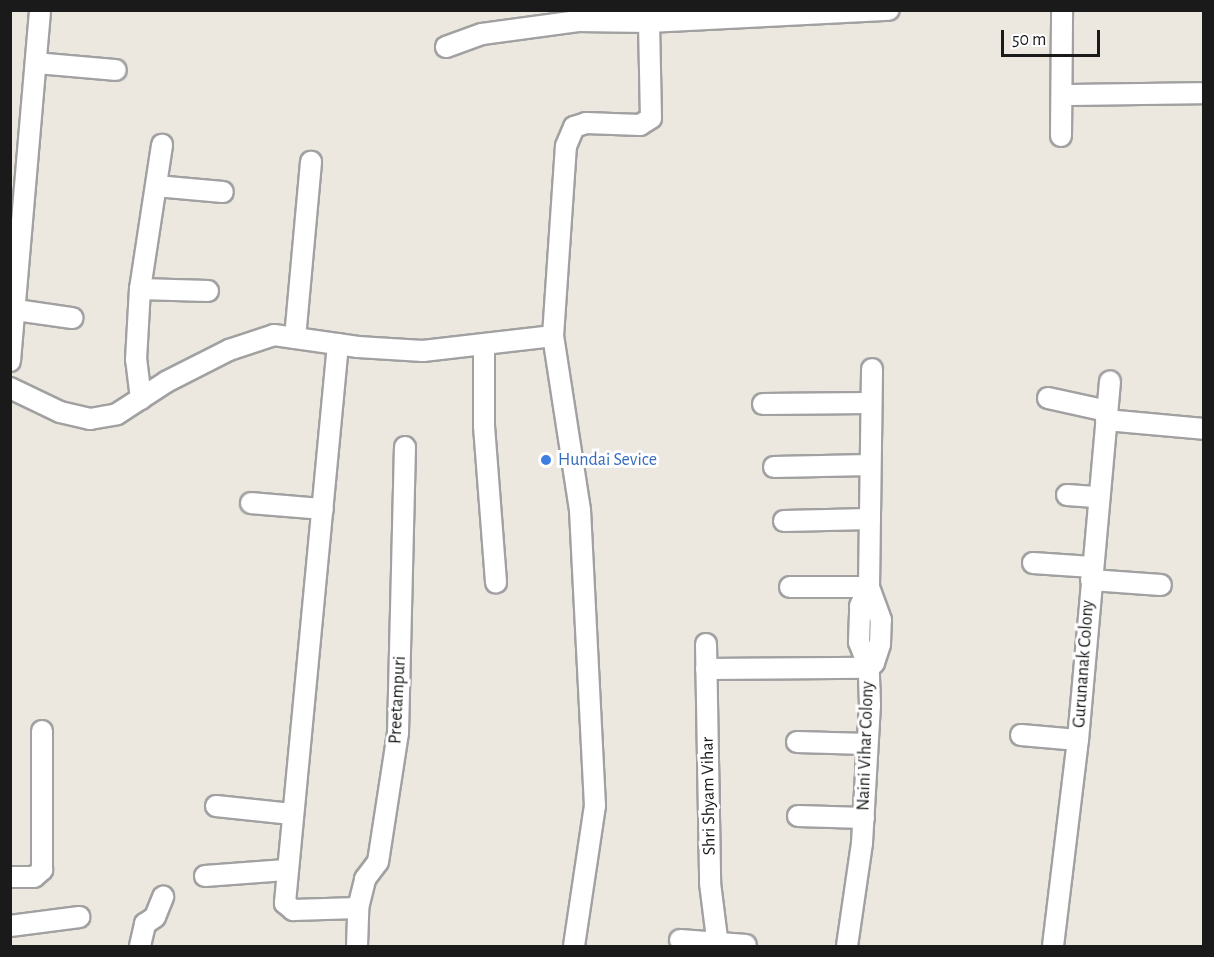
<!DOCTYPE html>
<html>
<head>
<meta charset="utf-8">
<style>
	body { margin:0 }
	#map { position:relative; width:1214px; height:957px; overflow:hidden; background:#ece8e0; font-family:"Alegreya Sans",sans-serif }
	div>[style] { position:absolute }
	.roads { filter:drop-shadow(2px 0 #a1a1a1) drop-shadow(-2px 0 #a1a1a1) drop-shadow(0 2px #a1a1a1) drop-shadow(0 -2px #a1a1a1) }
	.minor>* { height:20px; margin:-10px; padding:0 10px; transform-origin:10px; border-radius:10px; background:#fff }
	.dots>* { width:16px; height:16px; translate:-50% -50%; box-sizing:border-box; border:3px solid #fff; border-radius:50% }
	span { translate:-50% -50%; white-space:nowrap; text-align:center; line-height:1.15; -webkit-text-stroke:6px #fff; paint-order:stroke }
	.shop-label { font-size:18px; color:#366cbe }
	.left { translate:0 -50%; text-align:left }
	.street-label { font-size:18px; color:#1a1a1a }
	.frame { position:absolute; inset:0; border:12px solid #1a1a1a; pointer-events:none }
	.scale { position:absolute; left:1001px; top:30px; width:99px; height:27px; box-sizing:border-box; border:3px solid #1a1a1a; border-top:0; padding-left:8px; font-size:18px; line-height:21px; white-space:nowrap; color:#1a1a1a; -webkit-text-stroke:4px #fff; paint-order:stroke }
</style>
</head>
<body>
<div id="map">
	<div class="roads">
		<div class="minor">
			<i style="left:446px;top:47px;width:38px;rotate:-20deg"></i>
			<i style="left:482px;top:34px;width:97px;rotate:-7.7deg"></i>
			<i style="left:578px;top:21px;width:71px;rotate:0.8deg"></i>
			<i style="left:649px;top:22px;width:12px;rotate:-90deg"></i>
			<i style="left:36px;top:63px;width:80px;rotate:5deg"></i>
			<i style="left:1062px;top:95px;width:142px;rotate:-0.8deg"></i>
			<i style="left:1061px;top:136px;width:126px;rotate:-89.5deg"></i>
			<i style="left:156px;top:186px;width:67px;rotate:5.1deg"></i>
			<i style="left:140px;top:289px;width:68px;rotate:1.7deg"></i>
			<i style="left:16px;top:310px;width:57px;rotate:8.1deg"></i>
			<i style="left:295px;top:338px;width:177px;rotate:-84.8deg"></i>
			<i style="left:338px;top:344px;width:562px;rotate:95.42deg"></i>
			<i style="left:285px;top:903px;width:11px;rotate:41deg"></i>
			<i style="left:293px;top:910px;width:65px;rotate:-1.8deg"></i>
			<i style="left:484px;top:345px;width:81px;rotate:90deg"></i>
			<i style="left:484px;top:426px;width:157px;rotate:85.6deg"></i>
			<i style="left:10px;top:361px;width:352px;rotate:-85.1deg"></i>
			<i style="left:10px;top:388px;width:55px;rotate:25.6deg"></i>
			<i style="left:60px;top:412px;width:31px;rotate:13deg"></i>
			<i style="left:90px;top:419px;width:27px;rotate:-10deg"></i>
			<i style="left:117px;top:414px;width:59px;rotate:-33.1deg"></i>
			<i style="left:166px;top:382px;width:71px;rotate:-26.9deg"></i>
			<i style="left:229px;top:350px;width:47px;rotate:-18.4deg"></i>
			<i style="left:274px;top:335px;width:85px;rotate:8.1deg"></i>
			<i style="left:358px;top:347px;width:65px;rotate:3.5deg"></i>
			<i style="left:423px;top:351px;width:131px;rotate:-6.6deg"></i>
			<i style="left:1048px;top:398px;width:60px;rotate:12.4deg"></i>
			<i style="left:141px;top:399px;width:39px;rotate:-97deg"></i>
			<i style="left:136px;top:360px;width:71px;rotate:-86.8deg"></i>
			<i style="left:140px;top:289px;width:146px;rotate:-81.3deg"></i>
			<i style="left:763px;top:404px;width:107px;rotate:-0.5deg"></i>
			<i style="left:1106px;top:420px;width:98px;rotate:5.2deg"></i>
			<i style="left:774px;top:467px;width:96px;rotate:-1.2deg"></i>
			<i style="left:1067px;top:495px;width:32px;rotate:4deg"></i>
			<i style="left:251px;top:503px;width:72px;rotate:4.8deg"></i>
			<i style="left:784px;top:521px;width:86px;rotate:-1.3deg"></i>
			<i style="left:1033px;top:563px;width:59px;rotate:3.9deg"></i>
			<i style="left:1091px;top:580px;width:70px;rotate:4.1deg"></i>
			<i style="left:706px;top:644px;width:239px;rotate:89deg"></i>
			<i style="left:710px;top:883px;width:64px;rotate:82.8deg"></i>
			<i style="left:706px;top:669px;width:163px;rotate:-0.4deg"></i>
			<i style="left:869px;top:668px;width:7px;rotate:-45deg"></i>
			<i style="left:874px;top:663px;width:20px;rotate:-72deg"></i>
			<i style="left:880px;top:644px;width:24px;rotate:-88deg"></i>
			<i style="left:881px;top:620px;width:35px;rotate:-110deg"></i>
			<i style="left:869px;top:587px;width:79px;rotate:180deg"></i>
			<i style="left:1021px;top:735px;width:57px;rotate:5deg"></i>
			<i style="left:797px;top:742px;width:70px;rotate:1.6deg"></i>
			<i style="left:216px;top:806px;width:76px;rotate:6deg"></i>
			<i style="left:798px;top:816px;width:66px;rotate:1.7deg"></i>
			<i style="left:205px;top:876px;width:81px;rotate:-4.2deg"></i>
			<i style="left:10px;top:877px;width:24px"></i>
			<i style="left:34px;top:877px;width:11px;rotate:-41deg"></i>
			<i style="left:42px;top:870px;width:139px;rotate:-90deg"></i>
			<i style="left:10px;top:926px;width:70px;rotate:-7.4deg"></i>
			<i style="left:680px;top:940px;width:66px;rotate:4.3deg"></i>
			<i style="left:140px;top:946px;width:23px;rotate:-77deg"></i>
			<i style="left:145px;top:924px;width:12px;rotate:-35deg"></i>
			<i style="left:155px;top:917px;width:22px;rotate:-68deg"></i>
			<i style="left:357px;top:946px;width:38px;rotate:-88deg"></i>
			<i style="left:358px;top:908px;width:30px;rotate:-76deg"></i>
			<i style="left:365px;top:879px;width:21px;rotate:-53deg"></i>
			<i style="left:378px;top:862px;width:131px;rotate:-81.2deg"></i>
			<i style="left:398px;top:733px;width:286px;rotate:-88.6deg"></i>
			<i style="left:574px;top:946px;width:142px;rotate:-81.5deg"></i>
			<i style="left:595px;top:806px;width:296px;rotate:-92.9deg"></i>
			<i style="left:580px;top:510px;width:176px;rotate:-98.8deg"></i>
			<i style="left:553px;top:336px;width:190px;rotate:-86.1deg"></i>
			<i style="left:566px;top:146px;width:21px;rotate:-67deg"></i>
			<i style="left:574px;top:127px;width:13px;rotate:-18deg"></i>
			<i style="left:586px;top:123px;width:54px;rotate:2.1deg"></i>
			<i style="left:640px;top:125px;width:13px;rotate:-32deg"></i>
			<i style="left:651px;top:118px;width:96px;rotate:-91.2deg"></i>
			<i style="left:649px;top:22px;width:240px;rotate:-2.9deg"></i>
			<i style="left:847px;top:946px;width:104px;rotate:-81.7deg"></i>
			<i style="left:862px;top:843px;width:138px;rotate:-86.7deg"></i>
			<i style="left:870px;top:705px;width:37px;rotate:-92deg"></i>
			<i style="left:869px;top:668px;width:28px;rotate:-111deg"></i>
			<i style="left:859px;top:642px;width:36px;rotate:-88deg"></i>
			<i style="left:860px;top:606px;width:21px;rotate:-65deg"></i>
			<i style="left:869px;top:587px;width:218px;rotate:-89.2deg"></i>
			<i style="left:1053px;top:946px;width:208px;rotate:-83.1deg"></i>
			<i style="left:1078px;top:740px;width:360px;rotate:-84.9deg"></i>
		</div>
	</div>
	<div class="dots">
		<i style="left:546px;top:460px;background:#3f7fe0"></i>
	</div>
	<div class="shop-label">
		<span class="left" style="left:558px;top:460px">Hundai Sevice</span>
	</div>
	<div class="street-label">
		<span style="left:1084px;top:664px;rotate:-86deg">Gurunanak Colony</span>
		<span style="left:398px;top:700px;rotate:-87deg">Preetampuri</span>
		<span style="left:866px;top:746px;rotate:-88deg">Naini Vihar Colony</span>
		<span style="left:709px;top:796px;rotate:-91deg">Shri Shyam Vihar</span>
	</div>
	<div class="frame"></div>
	<div class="scale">50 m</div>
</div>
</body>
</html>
